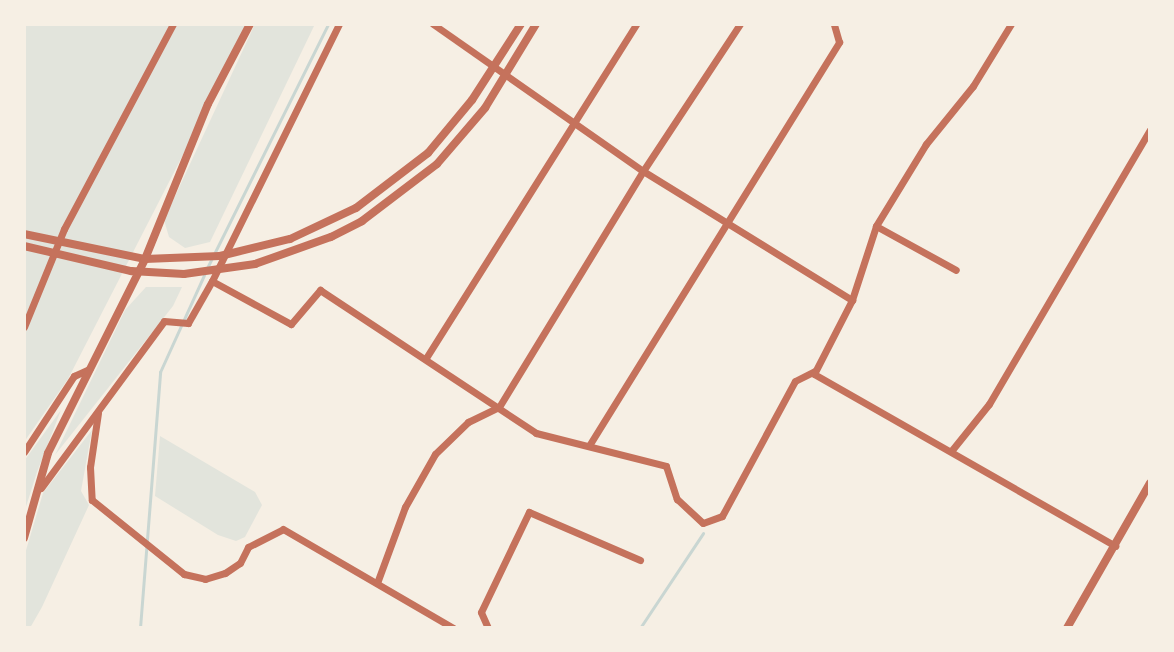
<!DOCTYPE html>
<html>
<head>
<meta charset="utf-8">
<style>
	body { margin:0 }
	#map { position:relative; width:1174px; height:652px; overflow:hidden; background:#f6efe4; font-family:Helvetica,sans-serif }
	div>[style] { position:absolute }
	.green>* { inset:0; background:#e2e4dc }
	.stream>* { height:3px; margin:-1.5px; padding:0 1.5px; transform-origin:1.5px; border-radius:1.5px; background:#c9d6d2 }
	.minor>* { height:7px; margin:-3.5px; padding:0 3.5px; transform-origin:3.5px; border-radius:3.5px; background:#c5725c }
	.tertiary>* { height:8px; margin:-4px; padding:0 4px; transform-origin:4px; border-radius:4px; background:#c5725c }
	span { translate:-50% -50%; white-space:nowrap; text-align:center; line-height:1.15; -webkit-text-stroke:6px #f6efe4; paint-order:stroke }
	.frame { position:absolute; inset:0; border:26px solid #f6efe4; pointer-events:none }
</style>
</head>
<body>
<div id="map">
	<div class="green">
		<i style="clip-path:polygon(24px 24px,250px 24px,68px 379px,24px 442px)"></i>
		<i style="clip-path:polygon(255px 24px,315px 24px,210px 242px,185px 248px,169px 237px,164px 220px)"></i>
		<i style="clip-path:polygon(146px 287px,182px 287px,173px 306px,55px 455px,125px 310px)"></i>
		<i style="clip-path:polygon(61px 410px,37px 472px,24px 513px,24px 461px)"></i>
		<i style="clip-path:polygon(92px 430px,81px 491px,89px 505px,42px 607px,30px 628px,24px 628px,24px 557px,43px 493px)"></i>
		<i style="clip-path:polygon(160px 436px,255px 492px,262px 505px,245px 537px,236px 541px,218px 535px,155px 496px)"></i>
	</div>
	<div class="stream">
		<i style="left:207px;top:268px;width:272px;rotate:-63.6deg"></i>
		<i style="left:140px;top:628px;width:257px;rotate:-85.5deg"></i>
		<i style="left:160px;top:372px;width:107px;rotate:-65.6deg"></i>
		<i style="left:640px;top:628px;width:114px;rotate:-56.4deg"></i>
	</div>
	<div class="minor">
		<i style="left:339px;top:24px;width:287px;rotate:116.3deg"></i>
		<i style="left:212px;top:281px;width:90px;rotate:28.6deg"></i>
		<i style="left:291px;top:324px;width:45px;rotate:-49.5deg"></i>
		<i style="left:320px;top:290px;width:259px;rotate:33.5deg"></i>
		<i style="left:536px;top:433px;width:134px;rotate:14.2deg"></i>
		<i style="left:666px;top:466px;width:35px;rotate:72deg"></i>
		<i style="left:677px;top:499px;width:35px;rotate:43deg"></i>
		<i style="left:703px;top:523px;width:20px;rotate:-20deg"></i>
		<i style="left:722px;top:516px;width:153px;rotate:-61.6deg"></i>
		<i style="left:795px;top:381px;width:22px;rotate:-27deg"></i>
		<i style="left:433px;top:24px;width:256px;rotate:35deg"></i>
		<i style="left:643px;top:171px;width:246px;rotate:31.7deg"></i>
		<i style="left:1011px;top:24px;width:73px;rotate:121.5deg"></i>
		<i style="left:973px;top:86px;width:75px;rotate:129deg"></i>
		<i style="left:926px;top:144px;width:96px;rotate:121.4deg"></i>
		<i style="left:876px;top:226px;width:78px;rotate:108deg"></i>
		<i style="left:852px;top:300px;width:83px;rotate:117.2deg"></i>
		<i style="left:814px;top:374px;width:347px;rotate:29.7deg"></i>
		<i style="left:876px;top:226px;width:91px;rotate:28.8deg"></i>
		<i style="left:24px;top:327px;width:106px;rotate:-67.8deg"></i>
		<i style="left:64px;top:229px;width:232px;rotate:-62deg"></i>
		<i style="left:426px;top:358px;width:395px;rotate:-57.8deg"></i>
		<i style="left:98px;top:413px;width:55px;rotate:98.4deg"></i>
		<i style="left:90px;top:467px;width:33px;rotate:87deg"></i>
		<i style="left:92px;top:500px;width:118px;rotate:38.8deg"></i>
		<i style="left:184px;top:574px;width:22px;rotate:13deg"></i>
		<i style="left:205px;top:579px;width:21px;rotate:-17deg"></i>
		<i style="left:225px;top:573px;width:18px;rotate:-34deg"></i>
		<i style="left:240px;top:563px;width:18px;rotate:-63deg"></i>
		<i style="left:248px;top:547px;width:39px;rotate:-27deg"></i>
		<i style="left:283px;top:529px;width:197px;rotate:30.2deg"></i>
		<i style="left:590px;top:444px;width:473px;rotate:-58.2deg"></i>
		<i style="left:839px;top:42px;width:19px;rotate:-106deg"></i>
		<i style="left:952px;top:450px;width:59px;rotate:-51.2deg"></i>
		<i style="left:989px;top:404px;width:318px;rotate:-59.6deg"></i>
		<i style="left:24px;top:452px;width:91px;rotate:-56.7deg"></i>
		<i style="left:74px;top:376px;width:17px;rotate:-25deg"></i>
		<i style="left:41px;top:488px;width:207px;rotate:-53.6deg"></i>
		<i style="left:164px;top:321px;width:24px;rotate:5deg"></i>
		<i style="left:188px;top:323px;width:48px;rotate:-60.3deg"></i>
		<i style="left:377px;top:583px;width:81px;rotate:-69.8deg"></i>
		<i style="left:405px;top:507px;width:61px;rotate:-60.5deg"></i>
		<i style="left:435px;top:454px;width:46px;rotate:-44.1deg"></i>
		<i style="left:468px;top:422px;width:34px;rotate:-26deg"></i>
		<i style="left:499px;top:407px;width:276px;rotate:-58.6deg"></i>
		<i style="left:643px;top:171px;width:176px;rotate:-56.6deg"></i>
		<i style="left:488px;top:628px;width:17px;rotate:-114deg"></i>
		<i style="left:481px;top:612px;width:111px;rotate:-64.4deg"></i>
		<i style="left:529px;top:512px;width:121px;rotate:23.4deg"></i>
	</div>
	<div class="tertiary">
		<i style="left:24px;top:234px;width:124px;rotate:11.7deg"></i>
		<i style="left:145px;top:259px;width:75px;rotate:-2.3deg"></i>
		<i style="left:220px;top:256px;width:72px;rotate:-13.7deg"></i>
		<i style="left:290px;top:239px;width:73px;rotate:-25.2deg"></i>
		<i style="left:356px;top:208px;width:91px;rotate:-37.4deg"></i>
		<i style="left:428px;top:153px;width:69px;rotate:-50.3deg"></i>
		<i style="left:472px;top:100px;width:90px;rotate:-57.2deg"></i>
		<i style="left:24px;top:246px;width:110px;rotate:13.2deg"></i>
		<i style="left:131px;top:271px;width:53px;rotate:3.2deg"></i>
		<i style="left:184px;top:274px;width:72px;rotate:-8deg"></i>
		<i style="left:255px;top:264px;width:81px;rotate:-19.6deg"></i>
		<i style="left:331px;top:237px;width:35px;rotate:-27deg"></i>
		<i style="left:362px;top:221px;width:94px;rotate:-37.2deg"></i>
		<i style="left:437px;top:164px;width:74px;rotate:-49.4deg"></i>
		<i style="left:485px;top:108px;width:98px;rotate:-58.7deg"></i>
		<i style="left:24px;top:538px;width:88px;rotate:-74.2deg"></i>
		<i style="left:48px;top:453px;width:217px;rotate:-63.4deg"></i>
		<i style="left:145px;top:259px;width:167px;rotate:-67.9deg"></i>
		<i style="left:208px;top:104px;width:90px;rotate:-62.3deg"></i>
		<i style="left:1067px;top:628px;width:167px;rotate:-60.2deg"></i>
	</div>
	<div class="frame"></div>
</div>
</body>
</html>
